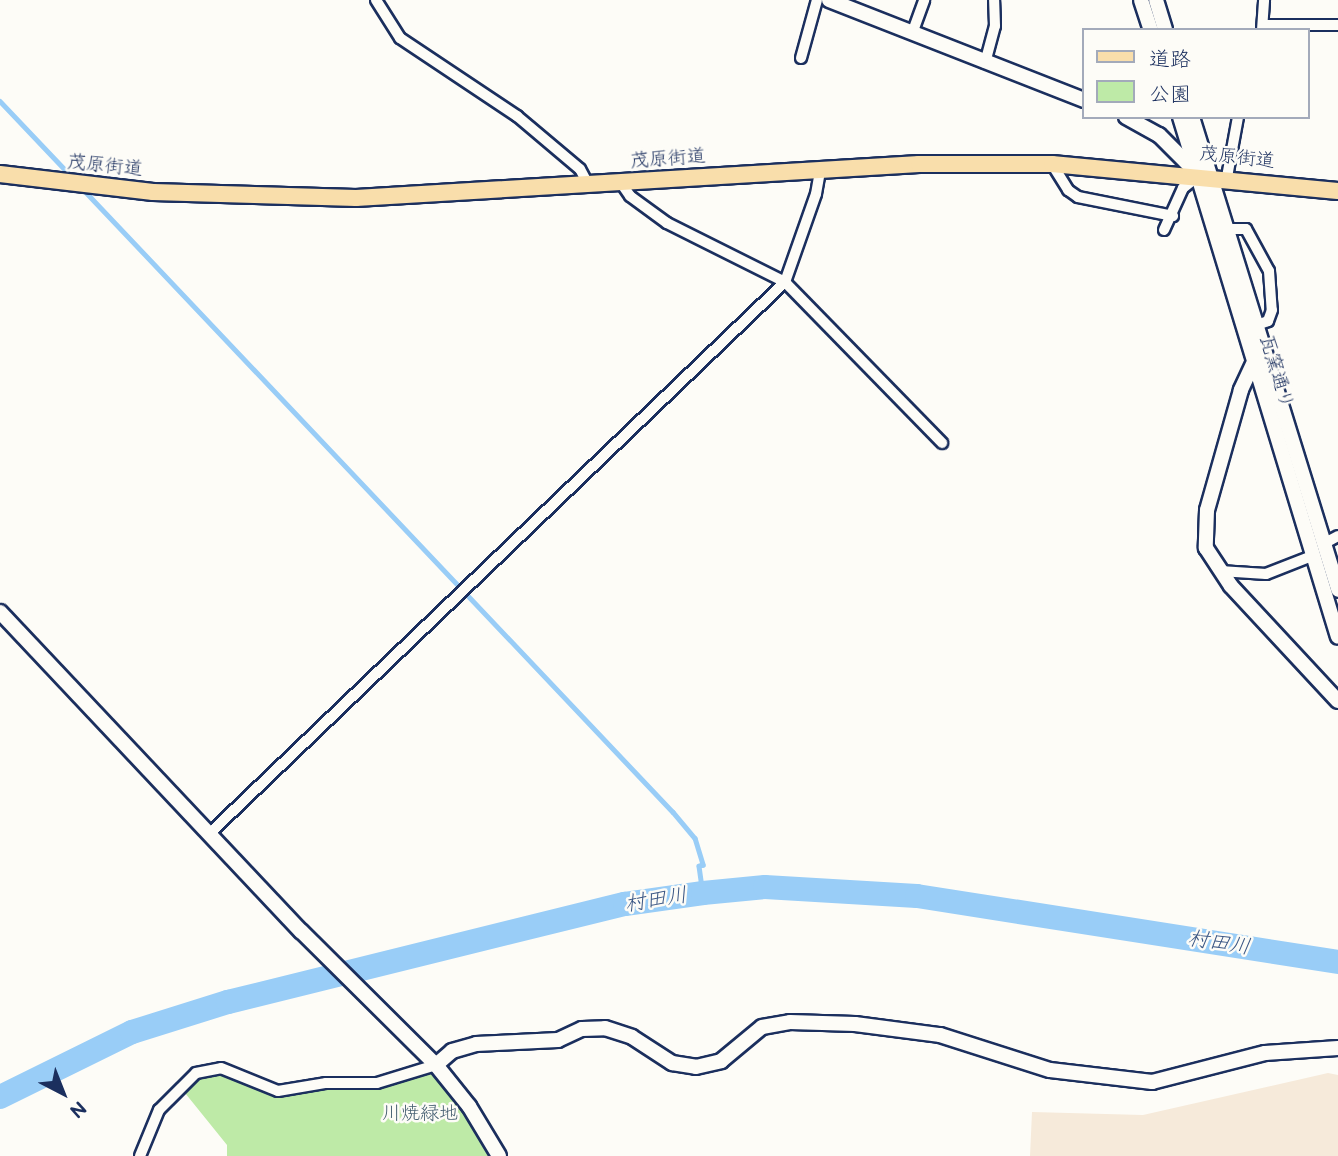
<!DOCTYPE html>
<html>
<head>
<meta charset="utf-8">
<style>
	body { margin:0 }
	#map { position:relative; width:1338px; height:1156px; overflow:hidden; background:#fdfcf7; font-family:"Balsamiq Sans","Klee One",sans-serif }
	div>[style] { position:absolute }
	.built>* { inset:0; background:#f6eada }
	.green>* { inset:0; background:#beeaa7 }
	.stream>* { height:4.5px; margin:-2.25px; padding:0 2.25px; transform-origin:2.25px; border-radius:2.25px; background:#99cdf7 }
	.river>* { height:24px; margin:-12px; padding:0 12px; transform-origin:12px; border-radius:12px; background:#99cdf7 }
	.roads { filter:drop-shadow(2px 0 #1b2f5e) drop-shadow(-2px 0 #1b2f5e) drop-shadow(0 2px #1b2f5e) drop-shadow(0 -2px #1b2f5e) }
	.street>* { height:10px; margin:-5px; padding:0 5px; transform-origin:5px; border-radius:5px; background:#fdfcf7 }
	.secondary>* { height:14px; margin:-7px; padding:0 7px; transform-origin:7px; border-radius:7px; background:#fdfcf7 }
	.primary>* { height:16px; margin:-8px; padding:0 8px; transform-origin:8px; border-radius:8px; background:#f9deab }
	span { translate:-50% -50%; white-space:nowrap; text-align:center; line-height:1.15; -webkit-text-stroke:5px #fdfcf7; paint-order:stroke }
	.street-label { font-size:19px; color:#1b2f5e }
	.park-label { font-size:19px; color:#445e70 }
	.water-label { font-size:21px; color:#3a5684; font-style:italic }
	.legend { position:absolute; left:1082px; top:28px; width:228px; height:91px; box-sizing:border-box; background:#fdfcf7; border:2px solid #a3aaba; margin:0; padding:9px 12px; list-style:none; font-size:21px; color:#1b2f5e }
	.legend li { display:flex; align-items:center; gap:14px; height:35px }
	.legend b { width:35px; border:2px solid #a3aaba }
	.north { position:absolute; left:28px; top:1058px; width:70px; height:70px; -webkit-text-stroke:5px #fdfcf7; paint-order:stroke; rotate:138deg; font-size:19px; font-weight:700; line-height:28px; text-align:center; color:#1b2f5e }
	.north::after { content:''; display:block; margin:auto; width:24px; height:32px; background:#1b2f5e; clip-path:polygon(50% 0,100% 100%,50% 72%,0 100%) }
</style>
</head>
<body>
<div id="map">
	<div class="built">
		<i style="clip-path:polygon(1328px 1073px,1338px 1075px,1338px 1156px,1030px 1156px,1032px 1112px,1143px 1115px)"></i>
	</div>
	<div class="green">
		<i style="clip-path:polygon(436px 1065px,499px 1156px,227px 1156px,227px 1145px,181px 1088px,196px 1073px,221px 1068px,278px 1091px,377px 1083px)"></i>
	</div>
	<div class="stream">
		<i style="left:0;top:101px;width:105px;rotate:46.5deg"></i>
		<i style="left:82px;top:188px;width:859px;rotate:46.56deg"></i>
		<i style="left:673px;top:812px;width:34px;rotate:50deg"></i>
		<i style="left:695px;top:838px;width:28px;rotate:73deg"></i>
		<i style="left:703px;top:865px;width:4px;rotate:166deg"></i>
		<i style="left:699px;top:866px;width:27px;rotate:82deg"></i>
	</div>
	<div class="river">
		<i style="left:0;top:1097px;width:147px;rotate:-26.2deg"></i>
		<i style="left:132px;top:1032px;width:101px;rotate:-17.4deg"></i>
		<i style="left:228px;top:1002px;width:409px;rotate:-13.9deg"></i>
		<i style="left:625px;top:904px;width:79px;rotate:-8deg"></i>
		<i style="left:703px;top:893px;width:62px;rotate:-5.5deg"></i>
		<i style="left:765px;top:887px;width:152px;rotate:3.4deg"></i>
		<i style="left:917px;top:896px;width:426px;rotate:8.9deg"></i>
	</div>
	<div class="roads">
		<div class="street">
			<i style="left:376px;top:0;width:45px;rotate:57.7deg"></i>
			<i style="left:400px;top:38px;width:141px;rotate:33.7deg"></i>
			<i style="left:517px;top:116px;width:82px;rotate:40.1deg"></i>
			<i style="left:580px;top:169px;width:17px;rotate:62deg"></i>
			<i style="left:1263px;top:25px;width:75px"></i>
			<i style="left:1262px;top:30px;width:30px;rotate:-86deg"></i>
			<i style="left:913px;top:31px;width:33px;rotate:-70deg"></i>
			<i style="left:801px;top:58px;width:60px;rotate:-74.6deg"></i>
			<i style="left:985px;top:63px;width:38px;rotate:-75deg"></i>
			<i style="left:995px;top:26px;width:26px;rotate:-92deg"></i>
			<i style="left:1052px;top:164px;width:31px;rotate:58deg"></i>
			<i style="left:1068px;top:190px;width:12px;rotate:35deg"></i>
			<i style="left:1078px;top:197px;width:97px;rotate:11.3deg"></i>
			<i style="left:1227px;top:177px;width:61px;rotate:-79.6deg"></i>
			<i style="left:621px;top:183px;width:16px;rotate:55deg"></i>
			<i style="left:630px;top:196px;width:46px;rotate:36.1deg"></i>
			<i style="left:667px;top:223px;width:132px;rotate:26.6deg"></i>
			<i style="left:785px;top:282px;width:225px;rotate:45.7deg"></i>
			<i style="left:1230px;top:229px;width:16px"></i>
			<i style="left:1246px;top:229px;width:48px;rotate:61.3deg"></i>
			<i style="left:1269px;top:271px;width:39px;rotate:86deg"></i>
			<i style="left:1272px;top:310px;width:12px;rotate:110deg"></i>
			<i style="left:1268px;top:321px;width:12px;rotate:160deg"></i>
			<i style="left:1164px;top:230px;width:46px;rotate:-65.7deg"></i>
			<i style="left:1183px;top:188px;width:16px;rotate:-38deg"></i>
			<i style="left:1325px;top:543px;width:15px;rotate:-28deg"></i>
			<i style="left:1220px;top:571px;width:46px;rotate:3.7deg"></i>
			<i style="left:1266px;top:574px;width:49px;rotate:-21.4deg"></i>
			<i style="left:209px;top:834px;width:798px;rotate:-43.78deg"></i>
			<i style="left:785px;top:282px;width:93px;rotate:-70.6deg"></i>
			<i style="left:816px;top:194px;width:23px;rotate:-80deg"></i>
			<i style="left:140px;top:1156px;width:50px;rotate:-67.6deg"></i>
			<i style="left:159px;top:1110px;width:52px;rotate:-45deg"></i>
			<i style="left:196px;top:1073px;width:25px;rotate:-11deg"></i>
			<i style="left:221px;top:1068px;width:61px;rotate:22deg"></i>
			<i style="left:278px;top:1091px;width:49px;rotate:-9.5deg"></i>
			<i style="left:326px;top:1083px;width:51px"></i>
			<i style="left:377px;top:1083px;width:62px;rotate:-17deg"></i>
		</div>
		<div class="secondary">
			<i style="left:829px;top:0;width:274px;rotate:21.4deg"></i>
			<i style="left:1141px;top:0;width:32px;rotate:72deg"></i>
			<i style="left:1156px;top:0;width:31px;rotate:73deg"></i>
			<i style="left:1126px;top:117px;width:38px;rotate:29deg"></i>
			<i style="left:1159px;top:135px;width:48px;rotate:45deg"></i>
			<i style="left:1180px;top:117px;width:543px;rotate:73.1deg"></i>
			<i style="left:1192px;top:117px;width:495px;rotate:72.8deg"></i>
			<i style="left:1253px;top:364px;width:29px;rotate:115deg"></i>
			<i style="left:1241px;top:390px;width:125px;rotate:105.8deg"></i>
			<i style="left:1207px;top:510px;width:38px;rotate:92deg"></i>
			<i style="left:1206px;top:548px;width:45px;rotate:56.7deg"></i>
			<i style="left:1231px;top:586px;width:157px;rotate:47.1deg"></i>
			<i style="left:0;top:612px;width:439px;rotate:46.7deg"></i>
			<i style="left:301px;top:931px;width:190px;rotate:44.8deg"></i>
			<i style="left:436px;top:1065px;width:53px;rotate:51.2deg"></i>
			<i style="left:469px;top:1106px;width:58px;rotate:59deg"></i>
			<i style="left:436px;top:1065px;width:21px;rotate:-41deg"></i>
			<i style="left:452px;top:1051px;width:25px;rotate:-16deg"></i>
			<i style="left:476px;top:1044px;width:82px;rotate:-2.8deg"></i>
			<i style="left:558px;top:1040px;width:26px;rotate:-25deg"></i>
			<i style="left:582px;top:1029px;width:23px;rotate:-2deg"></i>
			<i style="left:605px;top:1028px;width:28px;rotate:18deg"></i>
			<i style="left:632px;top:1037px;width:48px;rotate:33deg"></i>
			<i style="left:672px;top:1063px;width:24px;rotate:9deg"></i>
			<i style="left:696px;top:1067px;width:26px;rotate:-13deg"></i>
			<i style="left:721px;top:1061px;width:53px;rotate:-39.7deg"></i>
			<i style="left:762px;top:1027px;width:28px;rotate:-10deg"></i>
			<i style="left:790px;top:1022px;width:65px;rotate:1.8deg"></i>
			<i style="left:855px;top:1024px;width:86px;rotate:7.4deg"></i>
			<i style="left:940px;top:1035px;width:115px;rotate:17.7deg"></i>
			<i style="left:1050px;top:1070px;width:103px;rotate:6.7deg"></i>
			<i style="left:1152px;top:1082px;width:117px;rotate:-14.4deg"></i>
			<i style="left:1265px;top:1053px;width:73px;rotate:-3.9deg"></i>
		</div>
		<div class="primary">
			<i style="left:0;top:174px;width:154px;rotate:6.7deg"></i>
			<i style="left:153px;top:192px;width:203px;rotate:1.7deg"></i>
			<i style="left:356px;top:198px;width:564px;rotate:-3.46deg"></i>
			<i style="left:919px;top:164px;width:133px"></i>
			<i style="left:1052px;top:164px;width:287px;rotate:5.4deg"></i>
		</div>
	</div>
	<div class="street-label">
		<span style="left:1237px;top:158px;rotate:6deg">茂原街道</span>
		<span style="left:668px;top:159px;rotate:-4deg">茂原街道</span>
		<span style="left:105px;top:166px;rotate:6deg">茂原街道</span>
		<span style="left:1276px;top:372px;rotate:73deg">瓦窯通り</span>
	</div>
	<div class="park-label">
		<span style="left:420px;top:1114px">川焼緑地</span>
	</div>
	<div class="water-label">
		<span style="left:656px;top:900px;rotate:-9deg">村田川</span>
		<span style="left:1219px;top:943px;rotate:9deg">村田川</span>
	</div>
	<ul class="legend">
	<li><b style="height:9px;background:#f9deab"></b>道路</li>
	<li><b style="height:19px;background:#beeaa7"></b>公園</li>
	</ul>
	<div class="north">N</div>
</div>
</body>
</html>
